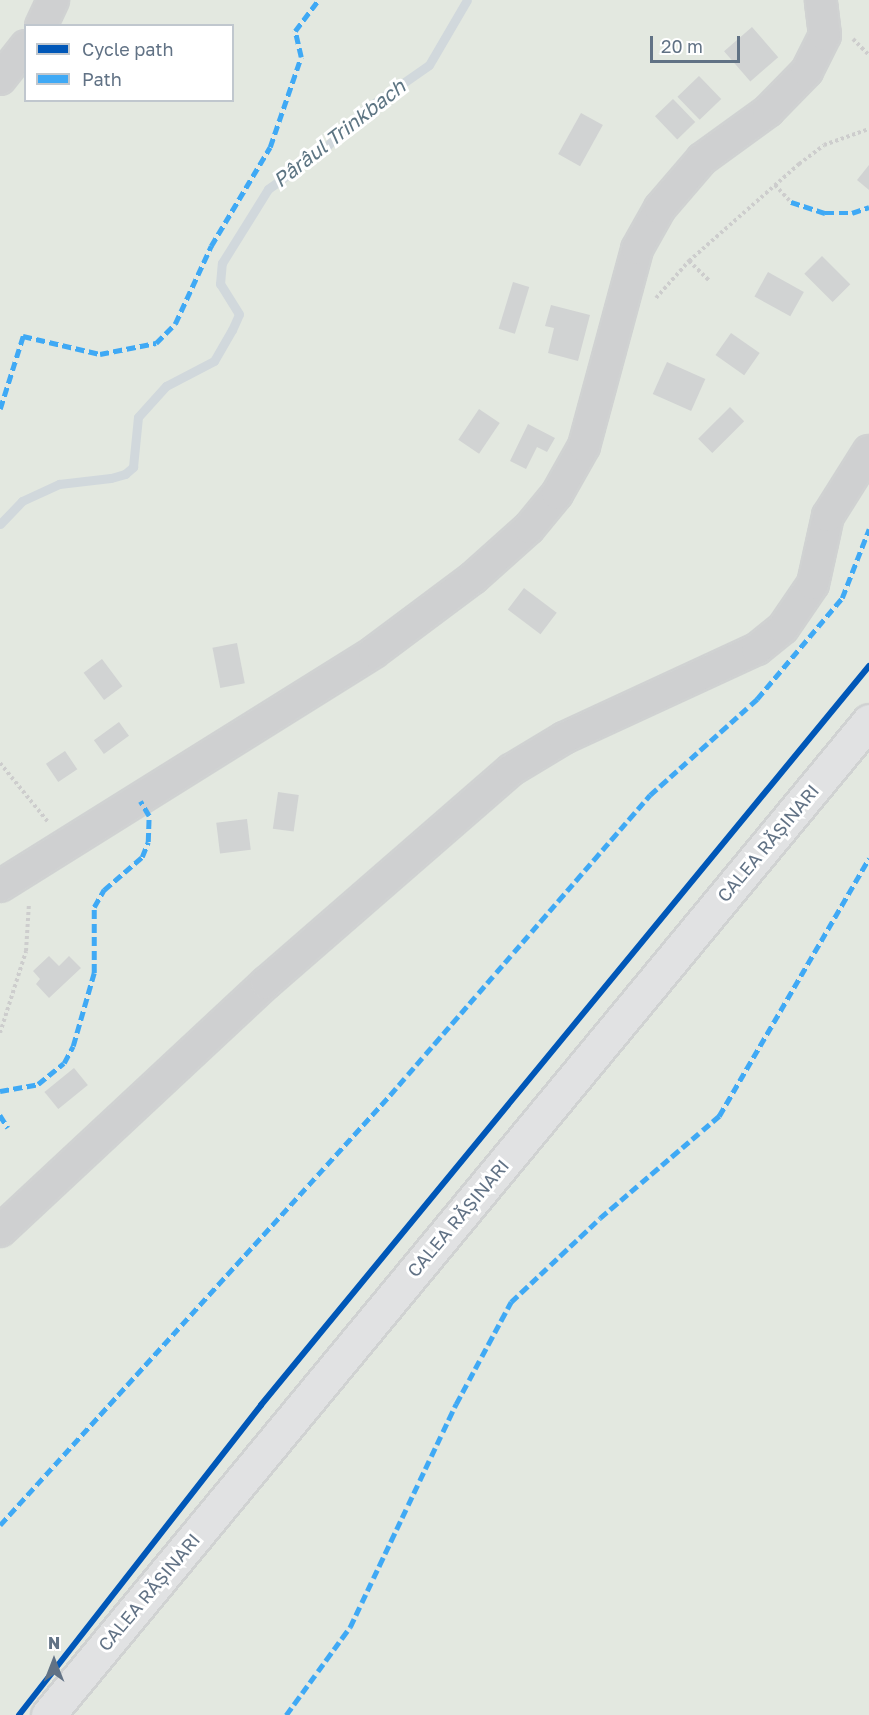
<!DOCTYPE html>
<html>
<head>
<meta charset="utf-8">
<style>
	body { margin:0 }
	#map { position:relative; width:869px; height:1715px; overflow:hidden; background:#f4f5f2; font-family:"Golos Text",sans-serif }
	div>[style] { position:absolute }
	.green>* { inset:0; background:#e3e8e0 }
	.stream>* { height:9px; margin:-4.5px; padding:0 4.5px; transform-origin:4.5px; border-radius:4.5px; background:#d1d8dc }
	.building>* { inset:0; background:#d1d3d3; transform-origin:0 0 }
	.path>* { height:4px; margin-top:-2px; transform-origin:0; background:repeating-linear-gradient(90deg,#cdcdcd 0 3px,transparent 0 6px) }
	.roads { filter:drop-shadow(2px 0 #d0d2d2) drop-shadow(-2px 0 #d0d2d2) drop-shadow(0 2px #d0d2d2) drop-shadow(0 -2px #d0d2d2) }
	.minor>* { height:30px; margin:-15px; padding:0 15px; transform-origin:15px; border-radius:15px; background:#cfd0d1 }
	.major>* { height:33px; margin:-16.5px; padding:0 16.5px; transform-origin:16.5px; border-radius:16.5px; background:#e1e2e3 }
	.quiet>* { height:4.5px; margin-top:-2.25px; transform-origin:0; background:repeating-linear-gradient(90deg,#3fa9f5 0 9px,transparent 0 13.5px) }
	.cycleway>* { height:6px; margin:-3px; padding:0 3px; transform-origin:3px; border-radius:3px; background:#0057b8 }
	span { translate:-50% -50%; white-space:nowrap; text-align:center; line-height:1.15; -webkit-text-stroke:6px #fff; paint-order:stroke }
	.street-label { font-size:18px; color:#617285 }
	.water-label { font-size:20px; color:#5d7583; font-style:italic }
	.legend { position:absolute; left:24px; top:24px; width:210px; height:78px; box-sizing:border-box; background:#fff; border:2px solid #c0c7ce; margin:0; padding:8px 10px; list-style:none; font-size:18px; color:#617285 }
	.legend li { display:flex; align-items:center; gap:12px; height:30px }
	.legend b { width:30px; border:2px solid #c0c7ce }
	.north { position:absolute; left:24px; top:1631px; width:60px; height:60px; -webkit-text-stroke:4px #fff; paint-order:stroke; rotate:0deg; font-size:16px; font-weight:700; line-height:24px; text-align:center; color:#617285 }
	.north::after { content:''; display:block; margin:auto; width:21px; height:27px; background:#617285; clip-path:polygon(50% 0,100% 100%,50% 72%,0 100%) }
	.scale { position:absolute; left:650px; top:36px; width:90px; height:27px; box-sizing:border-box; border:3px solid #617285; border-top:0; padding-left:8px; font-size:18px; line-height:21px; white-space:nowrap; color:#617285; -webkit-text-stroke:4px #fff; paint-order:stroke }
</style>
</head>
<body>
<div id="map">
	<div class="green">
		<i style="clip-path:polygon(evenodd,0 0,869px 0,869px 1715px,0 1715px,0 0,26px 26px,232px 26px,232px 100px,26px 100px,26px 26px)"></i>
	</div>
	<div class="stream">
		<i style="left:0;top:524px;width:32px;rotate:-46deg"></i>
		<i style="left:22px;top:501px;width:41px;rotate:-24.7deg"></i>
		<i style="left:59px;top:484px;width:52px;rotate:-6.6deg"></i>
		<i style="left:111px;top:478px;width:15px;rotate:-16deg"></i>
		<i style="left:125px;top:474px;width:11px;rotate:-41deg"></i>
		<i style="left:133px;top:467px;width:50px;rotate:-84.3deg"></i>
		<i style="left:138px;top:417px;width:42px;rotate:-47.9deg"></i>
		<i style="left:166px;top:386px;width:54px;rotate:-27.5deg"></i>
		<i style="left:214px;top:361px;width:36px;rotate:-60deg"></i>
		<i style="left:232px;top:330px;width:17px;rotate:-66deg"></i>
		<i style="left:239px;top:314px;width:36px;rotate:-122deg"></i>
		<i style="left:220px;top:284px;width:21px;rotate:-85deg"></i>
		<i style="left:222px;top:263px;width:87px;rotate:-58.1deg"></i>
		<i style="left:268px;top:189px;width:69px;rotate:-35.5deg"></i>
		<i style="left:324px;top:149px;width:54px;rotate:-44.3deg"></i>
		<i style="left:363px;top:111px;width:80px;rotate:-34.9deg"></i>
		<i style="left:429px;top:65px;width:75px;rotate:-59.7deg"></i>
	</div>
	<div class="building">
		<i style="left:752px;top:27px;width:40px;height:37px;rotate:49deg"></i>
		<i style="left:699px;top:76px;width:32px;height:30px;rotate:46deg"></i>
		<i style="left:673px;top:99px;width:32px;height:25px;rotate:46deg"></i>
		<i style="left:581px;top:113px;width:25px;height:47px;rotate:29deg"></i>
		<i style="clip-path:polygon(869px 165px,869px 190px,857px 180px)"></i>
		<i style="left:822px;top:256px;width:40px;height:25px;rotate:45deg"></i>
		<i style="left:768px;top:272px;width:41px;height:28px;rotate:29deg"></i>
		<i style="left:513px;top:282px;width:17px;height:49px;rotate:17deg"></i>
		<i style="clip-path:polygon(551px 305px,590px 315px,578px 361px,548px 353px,554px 328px,545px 326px)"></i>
		<i style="left:731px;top:333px;width:35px;height:27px;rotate:35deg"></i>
		<i style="left:667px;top:362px;width:42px;height:35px;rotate:24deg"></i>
		<i style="left:730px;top:407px;width:20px;height:45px;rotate:45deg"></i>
		<i style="left:479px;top:409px;width:25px;height:37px;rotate:34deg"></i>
		<i style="clip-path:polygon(528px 424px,555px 438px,547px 452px,537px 447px,526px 469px,510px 461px)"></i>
		<i style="left:524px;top:588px;width:41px;height:27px;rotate:37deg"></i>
		<i style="left:237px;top:643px;width:41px;height:25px;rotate:79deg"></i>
		<i style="left:102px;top:659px;width:34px;height:23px;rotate:53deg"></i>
		<i style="left:119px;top:722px;width:17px;height:31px;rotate:54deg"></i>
		<i style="left:65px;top:751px;width:22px;height:23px;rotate:56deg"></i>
		<i style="left:278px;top:792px;width:21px;height:37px;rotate:8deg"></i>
		<i style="left:247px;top:819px;width:31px;height:31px;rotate:83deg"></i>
		<i style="clip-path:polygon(49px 956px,59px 966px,69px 956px,81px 968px,49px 998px,36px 984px,40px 979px,33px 971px)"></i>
		<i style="left:74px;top:1068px;width:22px;height:38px;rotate:51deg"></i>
	</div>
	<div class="path">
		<i style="left:853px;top:39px;width:23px;rotate:45deg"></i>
		<i style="left:775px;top:185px;width:23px;rotate:47deg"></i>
		<i style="left:689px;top:261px;width:28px;rotate:44deg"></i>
		<i style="left:656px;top:298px;width:50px;rotate:-48.3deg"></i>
		<i style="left:689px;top:261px;width:147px;rotate:-41.4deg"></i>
		<i style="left:799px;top:164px;width:31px;rotate:-37deg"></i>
		<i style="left:824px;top:145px;width:48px;rotate:-19.6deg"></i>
		<i style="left:0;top:763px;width:77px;rotate:50.8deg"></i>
		<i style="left:0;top:1033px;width:86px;rotate:-72.4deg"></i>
		<i style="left:26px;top:951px;width:48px;rotate:-86.4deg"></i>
	</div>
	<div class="roads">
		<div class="minor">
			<i style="left:41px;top:26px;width:29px;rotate:-65deg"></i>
			<i style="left:0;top:79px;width:42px;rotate:-51.8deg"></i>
			<i style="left:0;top:886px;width:441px;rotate:-32deg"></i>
			<i style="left:374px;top:652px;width:124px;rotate:-36.8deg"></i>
			<i style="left:473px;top:578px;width:75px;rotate:-41.8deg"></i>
			<i style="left:529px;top:528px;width:44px;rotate:-50.5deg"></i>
			<i style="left:557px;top:494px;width:55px;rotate:-60.6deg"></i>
			<i style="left:584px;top:446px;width:204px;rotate:-74.9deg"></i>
			<i style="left:637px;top:249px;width:47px;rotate:-60.7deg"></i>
			<i style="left:660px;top:208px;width:65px;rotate:-49.4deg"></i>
			<i style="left:702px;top:159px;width:82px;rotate:-36deg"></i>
			<i style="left:768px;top:111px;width:56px;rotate:-45.7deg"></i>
			<i style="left:807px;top:71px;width:40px;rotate:-63.4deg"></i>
			<i style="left:825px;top:35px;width:35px;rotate:-97deg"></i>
			<i style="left:0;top:1231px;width:364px;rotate:-43deg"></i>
			<i style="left:266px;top:983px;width:325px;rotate:-41deg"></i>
			<i style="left:511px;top:770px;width:62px;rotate:-31.1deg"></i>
			<i style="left:564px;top:738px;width:213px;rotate:-24.8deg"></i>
			<i style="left:757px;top:649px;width:33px;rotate:-39deg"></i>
			<i style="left:783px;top:628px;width:53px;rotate:-55.7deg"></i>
			<i style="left:813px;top:584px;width:70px;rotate:-77.6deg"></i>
			<i style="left:828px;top:516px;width:77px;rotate:-57.8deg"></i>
		</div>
		<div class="major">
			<i style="left:48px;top:1715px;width:1289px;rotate:-50.44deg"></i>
		</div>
	</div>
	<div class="quiet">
		<i style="left:791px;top:202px;width:36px;rotate:18deg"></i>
		<i style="left:825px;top:213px;width:27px"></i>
		<i style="left:852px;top:213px;width:18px;rotate:-19deg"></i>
		<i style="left:0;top:409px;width:77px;rotate:-72.5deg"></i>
		<i style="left:23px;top:336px;width:79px;rotate:13.2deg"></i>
		<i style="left:100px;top:354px;width:57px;rotate:-11.1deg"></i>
		<i style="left:156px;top:343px;width:27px;rotate:-45deg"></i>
		<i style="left:175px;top:324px;width:86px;rotate:-65.2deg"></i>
		<i style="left:211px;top:246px;width:115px;rotate:-59.2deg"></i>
		<i style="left:270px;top:147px;width:95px;rotate:-71deg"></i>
		<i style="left:301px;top:57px;width:27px;rotate:-103deg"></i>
		<i style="left:295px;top:31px;width:39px;rotate:-53deg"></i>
		<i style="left:0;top:1091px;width:39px;rotate:-10deg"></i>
		<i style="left:38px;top:1084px;width:33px;rotate:-39deg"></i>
		<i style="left:64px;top:1063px;width:19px;rotate:-62deg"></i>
		<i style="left:73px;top:1046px;width:76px;rotate:-74deg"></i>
		<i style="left:94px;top:973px;width:66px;rotate:-90deg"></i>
		<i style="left:94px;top:907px;width:20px;rotate:-60deg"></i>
		<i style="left:104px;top:890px;width:50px;rotate:-41deg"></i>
		<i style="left:142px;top:857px;width:16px;rotate:-68deg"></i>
		<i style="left:148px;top:842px;width:26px;rotate:-88deg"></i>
		<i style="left:149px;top:816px;width:17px;rotate:-121deg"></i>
		<i style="left:0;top:1115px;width:15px;rotate:58deg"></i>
		<i style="left:0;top:1525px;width:581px;rotate:-47.79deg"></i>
		<i style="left:390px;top:1095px;width:397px;rotate:-49.1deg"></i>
		<i style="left:650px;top:795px;width:144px;rotate:-41.9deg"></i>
		<i style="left:757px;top:699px;width:132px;rotate:-49.9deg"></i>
		<i style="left:842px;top:598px;width:74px;rotate:-68.6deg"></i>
		<i style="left:286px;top:1715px;width:109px;rotate:-54deg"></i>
		<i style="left:350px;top:1627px;width:247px;rotate:-64.6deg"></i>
		<i style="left:456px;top:1404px;width:116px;rotate:-61.7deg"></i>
		<i style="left:511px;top:1302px;width:122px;rotate:-43.3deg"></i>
		<i style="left:600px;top:1218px;width:157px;rotate:-40.6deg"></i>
		<i style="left:719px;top:1116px;width:298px;rotate:-59.8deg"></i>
	</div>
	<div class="cycleway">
		<i style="left:19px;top:1715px;width:393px;rotate:-52deg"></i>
		<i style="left:261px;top:1405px;width:957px;rotate:-50.55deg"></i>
	</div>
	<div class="street-label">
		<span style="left:768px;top:843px;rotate:-50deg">CALEA RĂȘINARI</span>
		<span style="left:458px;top:1218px;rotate:-50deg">CALEA RĂȘINARI</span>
		<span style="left:149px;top:1592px;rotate:-50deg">CALEA RĂȘINARI</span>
	</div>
	<div class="water-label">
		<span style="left:339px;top:133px;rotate:-38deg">Pârâul Trinkbach</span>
	</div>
	<ul class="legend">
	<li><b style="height:8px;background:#0057b8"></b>Cycle path</li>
	<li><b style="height:8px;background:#3fa9f5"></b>Path</li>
	</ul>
	<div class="north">N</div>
	<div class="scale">20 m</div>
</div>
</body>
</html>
